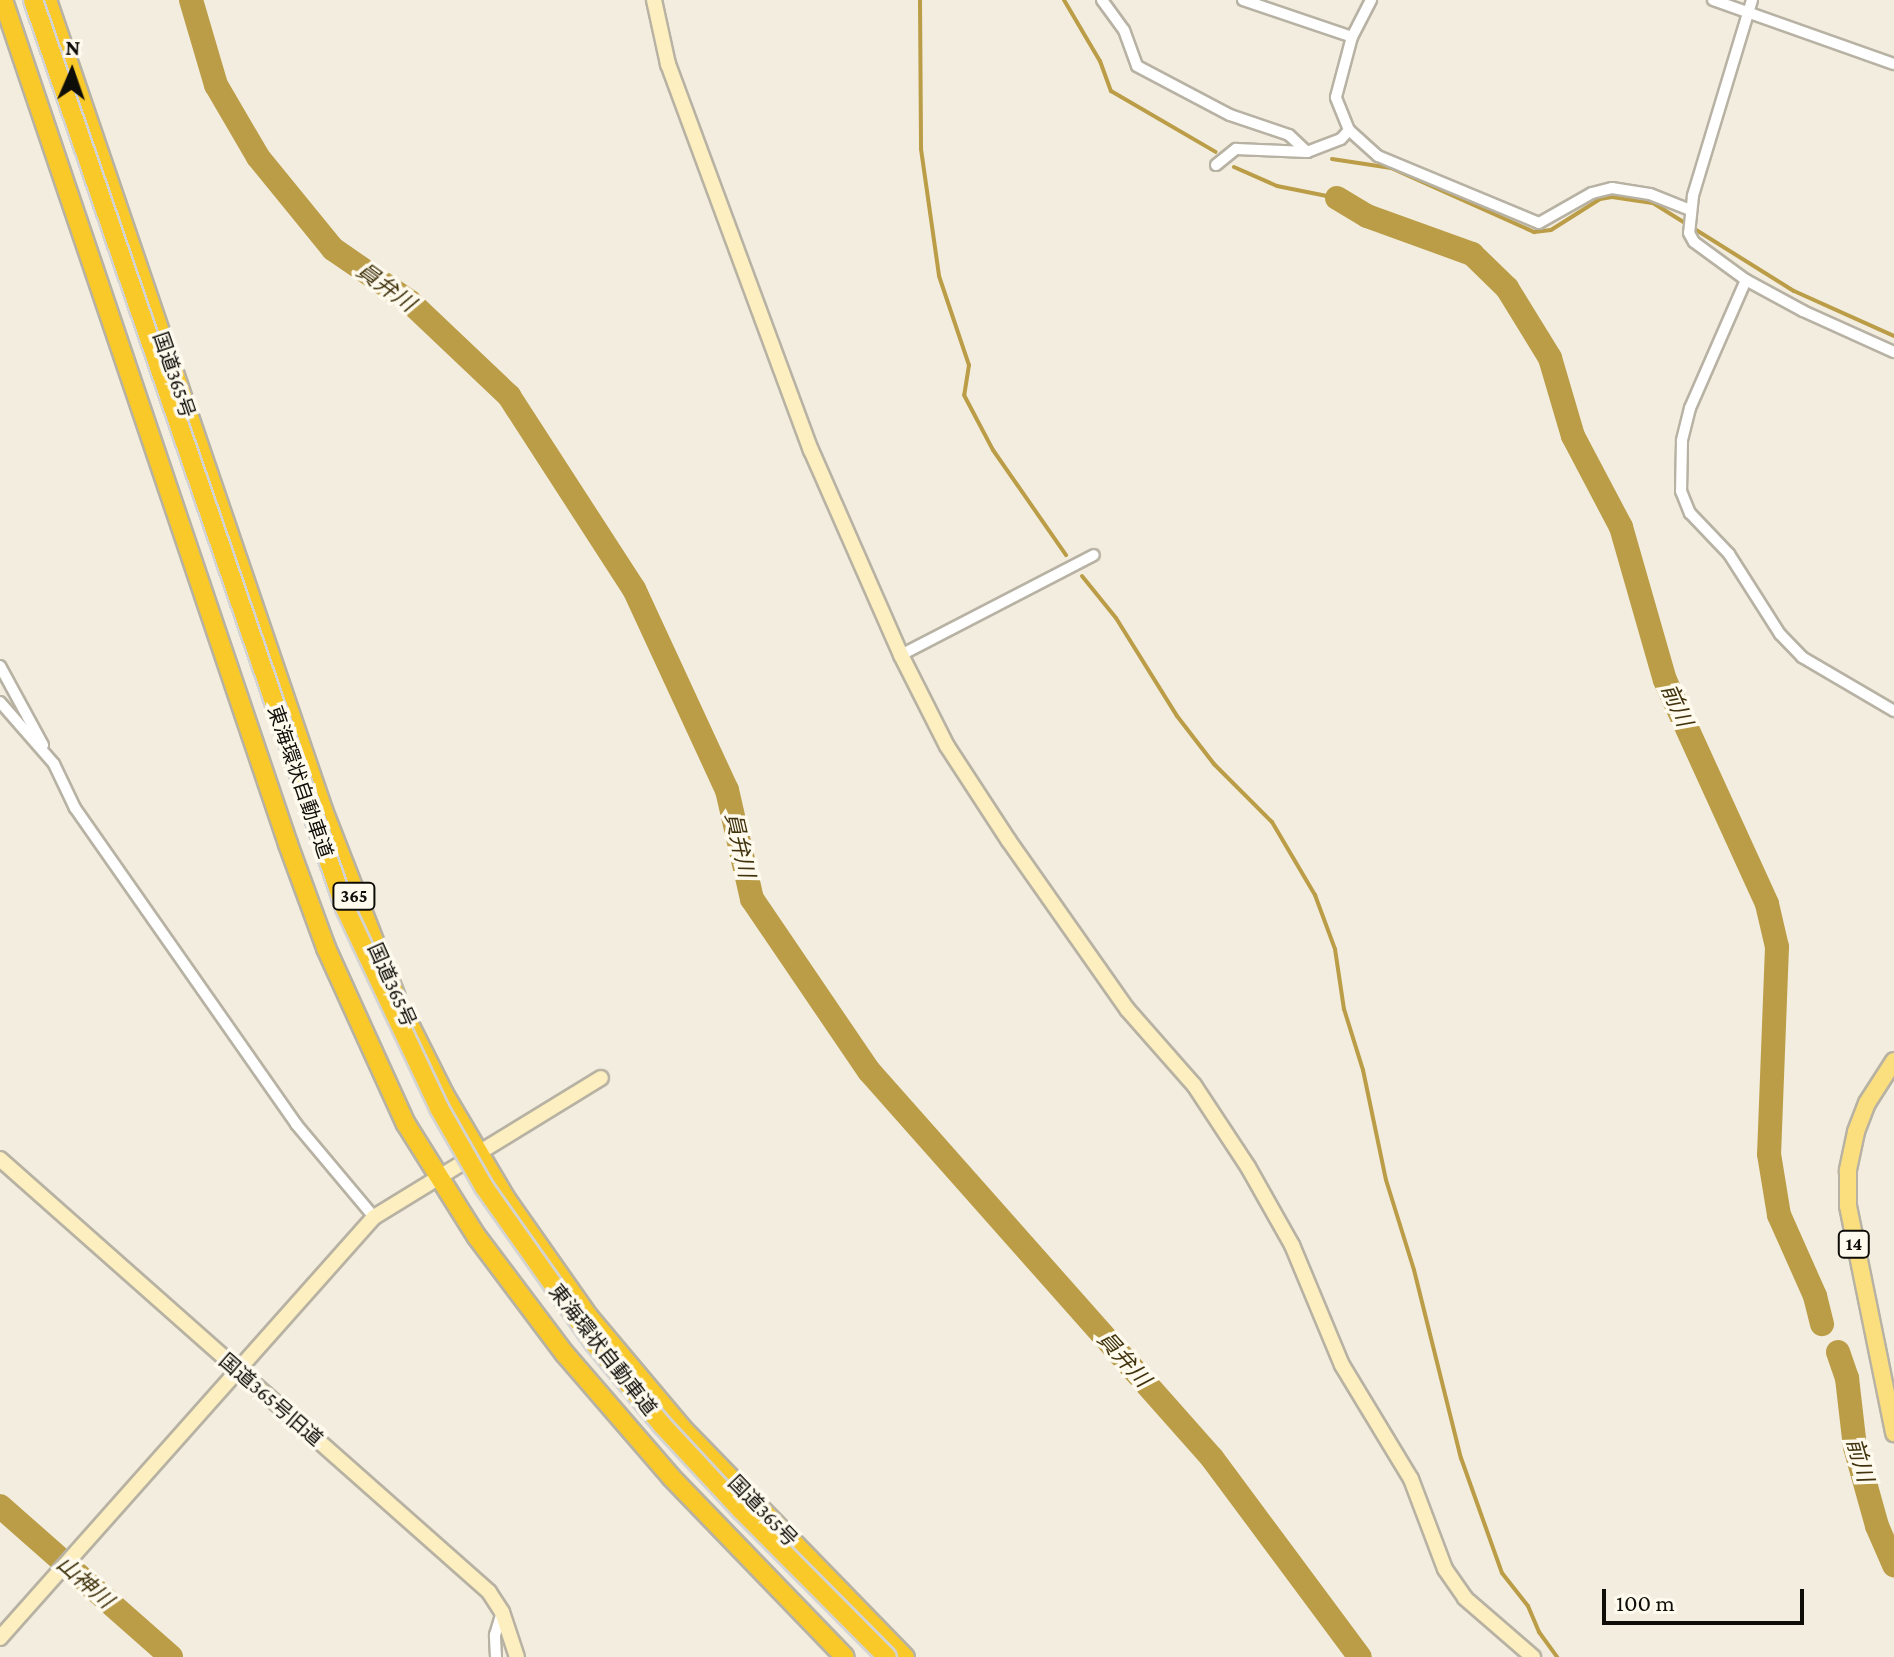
<!DOCTYPE html>
<html>
<head>
<meta charset="utf-8">
<style>
	body { margin:0 }
	#map { position:relative; width:1894px; height:1657px; overflow:hidden; background:#f2edde; font-family:"Crimson Pro","Noto Sans JP",serif }
	div>[style] { position:absolute }
	.stream>* { height:4px; margin:-2px; padding:0 2px; transform-origin:2px; border-radius:2px; background:#bb9d47 }
	.river>* { height:24px; margin:-12px; padding:0 12px; transform-origin:12px; border-radius:12px; background:#bb9d47 }
	.roads { filter:drop-shadow(2px 0 #b7b2a3) drop-shadow(-2px 0 #b7b2a3) drop-shadow(0 2px #b7b2a3) drop-shadow(0 -2px #b7b2a3) }
	.street>* { height:10px; margin:-5px; padding:0 5px; transform-origin:5px; border-radius:5px; background:#fff }
	.secondary>* { height:14px; margin:-7px; padding:0 7px; transform-origin:7px; border-radius:7px; background:#fdefbf }
	.primary>* { height:16px; margin:-8px; padding:0 8px; transform-origin:8px; border-radius:8px; background:#fbdf7f }
	.highway>* { height:18px; margin:-9px; padding:0 9px; transform-origin:9px; border-radius:9px; background:#f9c92a }
	.bridges { filter:drop-shadow(2px 0 #d4d3d3) drop-shadow(-2px 0 #d4d3d3) drop-shadow(0 2px #d4d3d3) drop-shadow(0 -2px #d4d3d3) }
	.highway-bridge>* { height:18px; margin:-9px; padding:0 9px; transform-origin:9px; border-radius:9px; background:#f9c92a }
	span { translate:-50% -50%; white-space:nowrap; text-align:center; line-height:1.15; -webkit-text-stroke:7px #fffaee; paint-order:stroke }
	.shield-label span { padding:2px 6px; background:#fffaee; border:2px solid; border-radius:6px; -webkit-text-stroke-width:0 }
	.shield-label { font-size:18px; color:#0e0d08; font-weight:700 }
	.street-label { font-size:20px; color:#0e0d08 }
	.water-label { font-size:22px; color:#40330d; font-style:italic }
	.north { position:absolute; left:32px; top:32px; width:80px; height:80px; -webkit-text-stroke:6px #fffaee; paint-order:stroke; rotate:2deg; font-size:22px; font-weight:700; line-height:32px; text-align:center; color:#0e0d08 }
	.north::after { content:''; display:block; margin:auto; width:28px; height:36px; background:#0e0d08; clip-path:polygon(50% 0,100% 100%,50% 72%,0 100%) }
	.scale { position:absolute; left:1602px; top:1589px; width:202px; height:36px; box-sizing:border-box; border:4px solid #0e0d08; border-top:0; padding-left:10px; font-size:24px; line-height:28px; white-space:nowrap; color:#0e0d08; -webkit-text-stroke:6px #fffaee; paint-order:stroke }
</style>
</head>
<body>
<div id="map">
	<div class="stream">
		<i style="left:920px;top:0;width:149px;rotate:89.6deg"></i>
		<i style="left:921px;top:149px;width:128px;rotate:81.9deg"></i>
		<i style="left:939px;top:276px;width:94px;rotate:71.4deg"></i>
		<i style="left:969px;top:365px;width:30px;rotate:99deg"></i>
		<i style="left:964px;top:395px;width:62px;rotate:62.2deg"></i>
		<i style="left:993px;top:450px;width:128px;rotate:55.2deg"></i>
		<i style="left:1064px;top:0;width:71px;rotate:59.5deg"></i>
		<i style="left:1100px;top:61px;width:32px;rotate:70deg"></i>
		<i style="left:1111px;top:91px;width:121px;rotate:30.2deg"></i>
		<i style="left:1332px;top:159px;width:60px;rotate:8.7deg"></i>
		<i style="left:1391px;top:168px;width:157px;rotate:24.1deg"></i>
		<i style="left:1534px;top:232px;width:17px;rotate:-7deg"></i>
		<i style="left:1551px;top:230px;width:58px;rotate:-32.3deg"></i>
		<i style="left:1600px;top:199px;width:12px;rotate:-9deg"></i>
		<i style="left:1612px;top:197px;width:41px;rotate:8.3deg"></i>
		<i style="left:1653px;top:203px;width:166px;rotate:32deg"></i>
		<i style="left:1794px;top:291px;width:110px;rotate:24.2deg"></i>
		<i style="left:1234px;top:167px;width:47px;rotate:23.8deg"></i>
		<i style="left:1277px;top:186px;width:61px;rotate:11.3deg"></i>
		<i style="left:1082px;top:576px;width:54px;rotate:51deg"></i>
		<i style="left:1116px;top:618px;width:115px;rotate:58.1deg"></i>
		<i style="left:1177px;top:716px;width:61px;rotate:52.4deg"></i>
		<i style="left:1214px;top:764px;width:82px;rotate:45deg"></i>
		<i style="left:1272px;top:822px;width:85px;rotate:59.5deg"></i>
		<i style="left:1315px;top:895px;width:58px;rotate:69.7deg"></i>
		<i style="left:1335px;top:949px;width:61px;rotate:81.5deg"></i>
		<i style="left:1344px;top:1009px;width:64px;rotate:72.7deg"></i>
		<i style="left:1363px;top:1070px;width:112px;rotate:78.2deg"></i>
		<i style="left:1386px;top:1180px;width:94px;rotate:72.7deg"></i>
		<i style="left:1414px;top:1270px;width:194px;rotate:76deg"></i>
		<i style="left:1461px;top:1458px;width:122px;rotate:70.4deg"></i>
		<i style="left:1502px;top:1573px;width:42px;rotate:51.8deg"></i>
		<i style="left:1528px;top:1606px;width:28px;rotate:67deg"></i>
		<i style="left:1539px;top:1632px;width:31px;rotate:54deg"></i>
	</div>
	<div class="river">
		<i style="left:191px;top:0;width:89px;rotate:73.6deg"></i>
		<i style="left:216px;top:85px;width:83px;rotate:59.7deg"></i>
		<i style="left:258px;top:157px;width:119px;rotate:50.8deg"></i>
		<i style="left:333px;top:249px;width:93px;rotate:34.5deg"></i>
		<i style="left:410px;top:302px;width:137px;rotate:43.5deg"></i>
		<i style="left:509px;top:396px;width:230px;rotate:57.1deg"></i>
		<i style="left:634px;top:589px;width:221px;rotate:65.2deg"></i>
		<i style="left:727px;top:790px;width:112px;rotate:77.1deg"></i>
		<i style="left:752px;top:899px;width:208px;rotate:55.8deg"></i>
		<i style="left:869px;top:1071px;width:517px;rotate:48.45deg"></i>
		<i style="left:1212px;top:1458px;width:248px;rotate:53.4deg"></i>
		<i style="left:1337px;top:198px;width:35px;rotate:31deg"></i>
		<i style="left:1367px;top:216px;width:112px;rotate:19.9deg"></i>
		<i style="left:1472px;top:254px;width:49px;rotate:44.2deg"></i>
		<i style="left:1507px;top:288px;width:82px;rotate:58.4deg"></i>
		<i style="left:1550px;top:358px;width:81px;rotate:73.6deg"></i>
		<i style="left:1573px;top:436px;width:103px;rotate:62.2deg"></i>
		<i style="left:1621px;top:527px;width:159px;rotate:74deg"></i>
		<i style="left:1665px;top:680px;width:246px;rotate:65.5deg"></i>
		<i style="left:1767px;top:904px;width:44px;rotate:76.9deg"></i>
		<i style="left:1777px;top:947px;width:207px;rotate:92.2deg"></i>
		<i style="left:1769px;top:1154px;width:62px;rotate:80.7deg"></i>
		<i style="left:1779px;top:1215px;width:89px;rotate:66deg"></i>
		<i style="left:1815px;top:1296px;width:29px;rotate:76deg"></i>
		<i style="left:1838px;top:1352px;width:28px;rotate:71deg"></i>
		<i style="left:1847px;top:1378px;width:69px;rotate:83.4deg"></i>
		<i style="left:1855px;top:1447px;width:82px;rotate:74.4deg"></i>
		<i style="left:1877px;top:1526px;width:43px;rotate:66.4deg"></i>
		<i style="left:0;top:1506px;width:228px;rotate:41.4deg"></i>
	</div>
	<div class="roads">
		<div class="street">
			<i style="left:1102px;top:0;width:37px;rotate:54deg"></i>
			<i style="left:1124px;top:30px;width:38px;rotate:70deg"></i>
			<i style="left:1137px;top:66px;width:105px;rotate:27.8deg"></i>
			<i style="left:1230px;top:115px;width:62px;rotate:18.7deg"></i>
			<i style="left:1289px;top:135px;width:25px;rotate:43deg"></i>
			<i style="left:1243px;top:0;width:115px;rotate:18.7deg"></i>
			<i style="left:1352px;top:37px;width:42px;rotate:-62.8deg"></i>
			<i style="left:1713px;top:0;width:192px;rotate:19.5deg"></i>
			<i style="left:1752px;top:0;width:205px;rotate:106.8deg"></i>
			<i style="left:1693px;top:196px;width:37px;rotate:96deg"></i>
			<i style="left:1689px;top:233px;width:10px;rotate:61deg"></i>
			<i style="left:1694px;top:242px;width:64px;rotate:36.2deg"></i>
			<i style="left:1746px;top:280px;width:65px;rotate:28.5deg"></i>
			<i style="left:1803px;top:311px;width:100px;rotate:24.3deg"></i>
			<i style="left:1349px;top:130px;width:39px;rotate:42deg"></i>
			<i style="left:1378px;top:156px;width:174px;rotate:22.6deg"></i>
			<i style="left:1539px;top:223px;width:61px;rotate:-29.5deg"></i>
			<i style="left:1592px;top:193px;width:21px;rotate:-14deg"></i>
			<i style="left:1612px;top:188px;width:38px;rotate:9deg"></i>
			<i style="left:1650px;top:194px;width:43px;rotate:21.8deg"></i>
			<i style="left:1216px;top:165px;width:26px;rotate:-39deg"></i>
			<i style="left:1236px;top:149px;width:71px;rotate:2.4deg"></i>
			<i style="left:1307px;top:152px;width:36px;rotate:-21deg"></i>
			<i style="left:1341px;top:139px;width:12px;rotate:-48deg"></i>
			<i style="left:1349px;top:130px;width:35px;rotate:-112deg"></i>
			<i style="left:1336px;top:97px;width:62px;rotate:-75.1deg"></i>
			<i style="left:1746px;top:280px;width:140px;rotate:113.6deg"></i>
			<i style="left:1690px;top:408px;width:34px;rotate:104deg"></i>
			<i style="left:1682px;top:441px;width:50px;rotate:91.1deg"></i>
			<i style="left:1681px;top:491px;width:24px;rotate:68deg"></i>
			<i style="left:1690px;top:513px;width:57px;rotate:46.4deg"></i>
			<i style="left:1729px;top:554px;width:95px;rotate:57.5deg"></i>
			<i style="left:1780px;top:634px;width:32px;rotate:46deg"></i>
			<i style="left:1802px;top:657px;width:107px;rotate:30.4deg"></i>
			<i style="left:901px;top:655px;width:217px;rotate:-27.4deg"></i>
			<i style="left:0;top:666px;width:90px;rotate:61.4deg"></i>
			<i style="left:0;top:702px;width:82px;rotate:48.9deg"></i>
			<i style="left:54px;top:764px;width:49px;rotate:64.5deg"></i>
			<i style="left:75px;top:808px;width:386px;rotate:55deg"></i>
			<i style="left:296px;top:1124px;width:121px;rotate:50deg"></i>
			<i style="left:496px;top:1657px;width:22px;rotate:-93deg"></i>
			<i style="left:495px;top:1635px;width:24px;rotate:-73deg"></i>
		</div>
		<div class="secondary">
			<i style="left:654px;top:0;width:66px;rotate:77.7deg"></i>
			<i style="left:668px;top:64px;width:412px;rotate:69.7deg"></i>
			<i style="left:811px;top:450px;width:224px;rotate:66.3deg"></i>
			<i style="left:901px;top:655px;width:102px;rotate:63.2deg"></i>
			<i style="left:947px;top:746px;width:113px;rotate:56.9deg"></i>
			<i style="left:1009px;top:841px;width:205px;rotate:54.9deg"></i>
			<i style="left:1127px;top:1009px;width:101px;rotate:48.6deg"></i>
			<i style="left:1194px;top:1085px;width:98px;rotate:56.6deg"></i>
			<i style="left:1248px;top:1167px;width:90px;rotate:60.6deg"></i>
			<i style="left:1292px;top:1245px;width:130px;rotate:67.4deg"></i>
			<i style="left:1342px;top:1365px;width:133px;rotate:58.8deg"></i>
			<i style="left:1411px;top:1479px;width:96px;rotate:69.3deg"></i>
			<i style="left:1445px;top:1569px;width:35px;rotate:55deg"></i>
			<i style="left:1465px;top:1598px;width:90px;rotate:40.9deg"></i>
			<i style="left:0;top:1159px;width:653px;rotate:41.52deg"></i>
			<i style="left:489px;top:1592px;width:24px;rotate:57deg"></i>
			<i style="left:502px;top:1612px;width:47px;rotate:71.6deg"></i>
			<i style="left:0;top:1638px;width:563px;rotate:-48.38deg"></i>
			<i style="left:374px;top:1217px;width:266px;rotate:-31.5deg"></i>
		</div>
		<div class="primary">
			<i style="left:1894px;top:1061px;width:50px;rotate:122.7deg"></i>
			<i style="left:1867px;top:1103px;width:31px;rotate:111deg"></i>
			<i style="left:1856px;top:1132px;width:40px;rotate:102deg"></i>
			<i style="left:1848px;top:1171px;width:35px;rotate:90deg"></i>
			<i style="left:1848px;top:1206px;width:232px;rotate:78.5deg"></i>
		</div>
		<div class="highway">
			<i style="left:3px;top:0;width:891px;rotate:71.34deg"></i>
			<i style="left:288px;top:844px;width:111px;rotate:69.9deg"></i>
			<i style="left:326px;top:948px;width:193px;rotate:65.6deg"></i>
			<i style="left:406px;top:1124px;width:133px;rotate:57.9deg"></i>
			<i style="left:477px;top:1237px;width:146px;rotate:53.1deg"></i>
			<i style="left:565px;top:1354px;width:162px;rotate:49.2deg"></i>
			<i style="left:671px;top:1477px;width:250px;rotate:46deg"></i>
			<i style="left:47px;top:0;width:856px;rotate:71.18deg"></i>
			<i style="left:323px;top:810px;width:201px;rotate:68.7deg"></i>
			<i style="left:409px;top:1024px;width:78px;rotate:63.4deg"></i>
			<i style="left:444px;top:1094px;width:122px;rotate:59.4deg"></i>
			<i style="left:506px;top:1199px;width:144px;rotate:54.9deg"></i>
			<i style="left:589px;top:1317px;width:145px;rotate:50deg"></i>
			<i style="left:682px;top:1428px;width:320px;rotate:45.8deg"></i>
		</div>
	</div>
	<div class="bridges">
		<div class="highway-bridge">
			<i style="left:33px;top:0;width:960px;rotate:71.04deg"></i>
			<i style="left:345px;top:908px;width:221px;rotate:64.8deg"></i>
			<i style="left:439px;top:1108px;width:91px;rotate:60.3deg"></i>
			<i style="left:484px;top:1187px;width:191px;rotate:54.8deg"></i>
			<i style="left:594px;top:1343px;width:107px;rotate:50.3deg"></i>
			<i style="left:662px;top:1425px;width:116px;rotate:47.1deg"></i>
			<i style="left:741px;top:1510px;width:207px;rotate:45.2deg"></i>
		</div>
	</div>
	<div class="shield-label">
		<span style="left:354px;top:896px">365</span>
		<span style="left:1854px;top:1244px">14</span>
	</div>
	<div class="street-label">
		<span style="left:174px;top:375px;rotate:71deg">国道365号</span>
		<span style="left:300px;top:782px;rotate:71deg">東海環状自動車道</span>
		<span style="left:392px;top:985px;rotate:66deg">国道365号</span>
		<span style="left:603px;top:1350px;rotate:52deg">東海環状自動車道</span>
		<span style="left:271px;top:1400px;rotate:41deg">国道365号旧道</span>
		<span style="left:763px;top:1511px;rotate:46deg">国道365号</span>
	</div>
	<div class="water-label">
		<span style="left:386px;top:287px;rotate:36deg">員弁川</span>
		<span style="left:1677px;top:705px;rotate:66deg">前川</span>
		<span style="left:740px;top:845px;rotate:77deg">員弁川</span>
		<span style="left:1124px;top:1359px;rotate:48deg">員弁川</span>
		<span style="left:1860px;top:1460px;rotate:74deg">前川</span>
		<span style="left:85px;top:1582px;rotate:41deg">山神川</span>
	</div>
	<div class="north">N</div>
	<div class="scale">100 m</div>
</div>
</body>
</html>
